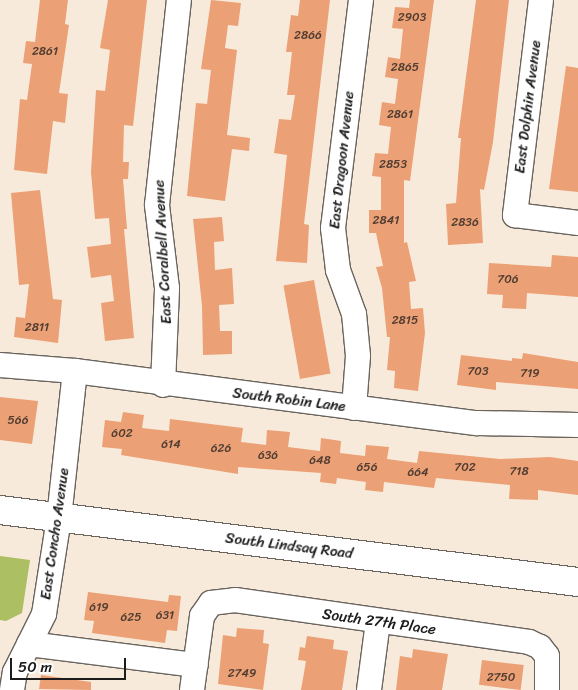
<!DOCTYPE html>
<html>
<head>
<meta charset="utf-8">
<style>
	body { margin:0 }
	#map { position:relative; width:578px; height:690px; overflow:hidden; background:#f8eada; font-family:Sriracha,sans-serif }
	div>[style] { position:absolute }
	.green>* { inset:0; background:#acbf63 }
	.building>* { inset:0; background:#eca075; transform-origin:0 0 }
	.roads { filter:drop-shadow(1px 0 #69645e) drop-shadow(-1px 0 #69645e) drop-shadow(0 1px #69645e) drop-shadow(0 -1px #69645e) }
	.minor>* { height:24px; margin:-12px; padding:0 12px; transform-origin:12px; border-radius:12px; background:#fff }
	.major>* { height:28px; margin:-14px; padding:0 14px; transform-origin:14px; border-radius:14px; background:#fff }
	span { translate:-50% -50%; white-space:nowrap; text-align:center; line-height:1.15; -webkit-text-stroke:5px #fff; paint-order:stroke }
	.number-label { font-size:12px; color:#503d32 }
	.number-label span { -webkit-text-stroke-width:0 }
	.street-label { font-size:15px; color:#1c1c1c }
	.scale { position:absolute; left:10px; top:658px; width:116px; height:22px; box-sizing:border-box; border:2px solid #1c1c1c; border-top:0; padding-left:6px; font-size:15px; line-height:18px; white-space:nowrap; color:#1c1c1c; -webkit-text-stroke:4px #fff; paint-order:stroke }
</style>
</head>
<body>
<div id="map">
	<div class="green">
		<i style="clip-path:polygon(0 556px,30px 560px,22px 613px,6px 621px,0 620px)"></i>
	</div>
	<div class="building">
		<i style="clip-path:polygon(40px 0,68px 0,65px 24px,69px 25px,59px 93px,68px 94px,65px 123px,53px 121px,47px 174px,14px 170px,20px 99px,27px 100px,32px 64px,23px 63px,26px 41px,35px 42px)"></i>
		<i style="clip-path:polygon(108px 0,147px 0,133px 126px,124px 125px,123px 162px,129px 162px,128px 179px,123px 179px,127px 229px,124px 229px,134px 338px,105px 341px,101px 303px,114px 301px,111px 275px,91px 278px,87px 247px,111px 244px,109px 218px,95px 219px,91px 172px,96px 90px,105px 91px,110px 50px,100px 48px)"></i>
		<i style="clip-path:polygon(211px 0,241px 3px,238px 26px,228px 25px,225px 48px,237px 50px,227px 135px,250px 138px,249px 151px,232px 149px,225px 201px,187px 196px,196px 103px,207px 104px,211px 70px,201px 69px)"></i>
		<i style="clip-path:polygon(300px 0,330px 0,304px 224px,309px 225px,307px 263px,276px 261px,287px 155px,274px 153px,279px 119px,291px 120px,295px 95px,287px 95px,292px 52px,286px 52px,291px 15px,298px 16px)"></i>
		<i style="clip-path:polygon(410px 0,434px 0,410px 181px,404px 180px,404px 243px,407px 242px,416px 281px,409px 282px,411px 309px,423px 308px,425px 333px,418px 391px,394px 388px,395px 371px,387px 370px,390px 337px,387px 337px,382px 288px,376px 267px,383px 266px,376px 233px,369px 233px,369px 210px,381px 210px,381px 177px,372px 176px,375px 153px,388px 154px,391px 127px,379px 125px,382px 102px,395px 104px,398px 79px,385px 77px,388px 57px,400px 59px,403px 29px,392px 28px,395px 7px,409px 8px)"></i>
		<i style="clip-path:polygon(476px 0,509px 0,493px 142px,484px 190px,480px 189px,483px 243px,448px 245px,446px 204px,456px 203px,461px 138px,458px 138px)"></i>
		<i style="clip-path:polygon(566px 66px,578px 68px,578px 192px,549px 189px)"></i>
		<i style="clip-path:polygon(40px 190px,53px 299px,62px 300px,58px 343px,14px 337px,16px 317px,25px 318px,29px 284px,19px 285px,11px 193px)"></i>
		<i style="clip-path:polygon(222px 217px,224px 241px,214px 242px,215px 270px,232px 268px,234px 304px,219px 305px,220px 331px,232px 331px,232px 354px,203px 355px,202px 306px,193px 219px)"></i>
		<i style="clip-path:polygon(552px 255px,578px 257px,578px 297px,527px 293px,526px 309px,502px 308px,503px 295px,487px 294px,489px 263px,551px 267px)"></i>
		<i style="left:314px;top:280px;width:95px;height:31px;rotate:80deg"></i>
		<i style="clip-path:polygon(523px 353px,578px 362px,578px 389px,496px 382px,496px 390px,457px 385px,461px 355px,512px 361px,512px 358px,522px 359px)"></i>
		<i style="clip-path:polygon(0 397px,38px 401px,32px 444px,0 440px)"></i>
		<i style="clip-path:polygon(123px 412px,144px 415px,142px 428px,169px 431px,170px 419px,243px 428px,241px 442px,266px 445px,267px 430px,290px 432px,288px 447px,320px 451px,321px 438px,341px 441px,340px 453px,365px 456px,366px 445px,389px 447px,387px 459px,417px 463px,419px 451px,500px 459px,550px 457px,578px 461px,578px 495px,538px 490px,538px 500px,509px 499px,510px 485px,436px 478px,434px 488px,384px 482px,383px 492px,365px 490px,366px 482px,337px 478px,336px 484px,320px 482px,321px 473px,238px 467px,238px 474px,121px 455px,122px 449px,102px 447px,105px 420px,121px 422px)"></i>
		<i style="clip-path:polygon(88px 592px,168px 602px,169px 595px,181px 596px,177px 631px,167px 630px,165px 643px,92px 633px,94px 621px,84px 620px)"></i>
		<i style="clip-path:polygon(237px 628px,264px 630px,263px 643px,269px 644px,263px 690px,218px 684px,223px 635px,236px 637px)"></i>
		<i style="clip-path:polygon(307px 636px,334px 640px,333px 649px,348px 651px,342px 690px,301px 690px,306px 661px,298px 660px,300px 647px,305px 648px)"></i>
		<i style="clip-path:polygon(413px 649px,448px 654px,442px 690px,396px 690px,400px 656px,412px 658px)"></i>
		<i style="left:482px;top:660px;width:42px;height:25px;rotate:7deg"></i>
		<i style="clip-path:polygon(41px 675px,91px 682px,91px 690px,39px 689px)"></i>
	</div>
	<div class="roads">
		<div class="minor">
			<i style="left:541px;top:0;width:217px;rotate:96.9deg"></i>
			<i style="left:515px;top:215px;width:64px;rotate:7.2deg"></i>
			<i style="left:0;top:365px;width:75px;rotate:4.6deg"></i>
			<i style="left:75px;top:371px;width:406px;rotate:7.4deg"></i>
			<i style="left:478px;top:423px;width:100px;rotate:1.1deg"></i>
			<i style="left:163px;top:385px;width:97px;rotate:-87.6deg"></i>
			<i style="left:167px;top:288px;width:84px;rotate:-96.9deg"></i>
			<i style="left:157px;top:205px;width:206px;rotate:-83.9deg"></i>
			<i style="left:354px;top:408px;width:52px;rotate:-85.6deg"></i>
			<i style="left:358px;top:356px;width:42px;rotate:-95.4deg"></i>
			<i style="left:354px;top:314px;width:47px;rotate:-110deg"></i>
			<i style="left:338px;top:270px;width:42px;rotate:-96.8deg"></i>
			<i style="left:333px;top:228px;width:230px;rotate:-83deg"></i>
			<i style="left:29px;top:644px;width:168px;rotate:7.2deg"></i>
			<i style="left:12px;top:690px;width:18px;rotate:-81deg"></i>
			<i style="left:15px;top:672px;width:65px;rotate:-63.4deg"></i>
			<i style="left:44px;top:614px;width:97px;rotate:-81.1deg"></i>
			<i style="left:59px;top:518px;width:148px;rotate:-83.8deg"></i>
			<i style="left:192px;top:690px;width:75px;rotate:-82.3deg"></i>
			<i style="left:202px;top:616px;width:16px;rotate:-55deg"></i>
			<i style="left:211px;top:603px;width:24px;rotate:-7deg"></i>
			<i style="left:235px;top:600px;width:297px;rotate:8.1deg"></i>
			<i style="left:529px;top:642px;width:12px;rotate:24deg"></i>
			<i style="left:540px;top:647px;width:11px;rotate:52deg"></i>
			<i style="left:547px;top:656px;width:34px;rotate:90deg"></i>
			<i style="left:369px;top:690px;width:69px;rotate:-82.5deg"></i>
		</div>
		<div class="major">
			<i style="left:0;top:510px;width:582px;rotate:7.1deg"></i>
		</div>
	</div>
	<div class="number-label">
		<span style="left:412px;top:18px">2903</span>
		<span style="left:308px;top:36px">2866</span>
		<span style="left:45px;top:52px">2861</span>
		<span style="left:405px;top:68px">2865</span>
		<span style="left:400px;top:115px">2861</span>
		<span style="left:393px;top:165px">2853</span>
		<span style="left:386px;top:221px">2841</span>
		<span style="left:465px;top:223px">2836</span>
		<span style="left:508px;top:280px">706</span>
		<span style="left:405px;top:321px">2815</span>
		<span style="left:37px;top:328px">2811</span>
		<span style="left:478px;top:372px">703</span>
		<span style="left:530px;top:374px">719</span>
		<span style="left:18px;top:421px">566</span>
		<span style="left:122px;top:434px">602</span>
		<span style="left:171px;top:445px">614</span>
		<span style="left:221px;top:449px">626</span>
		<span style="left:268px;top:456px">636</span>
		<span style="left:320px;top:461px">648</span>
		<span style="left:367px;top:468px">656</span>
		<span style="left:465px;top:468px">702</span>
		<span style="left:519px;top:472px">718</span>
		<span style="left:418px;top:473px">664</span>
		<span style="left:99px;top:608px">619</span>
		<span style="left:165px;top:616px">631</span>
		<span style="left:131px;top:618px">625</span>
		<span style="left:242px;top:674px">2749</span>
		<span style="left:501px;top:678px">2750</span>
	</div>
	<div class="street-label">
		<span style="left:528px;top:107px;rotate:-83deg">East Dolphin Avenue</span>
		<span style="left:342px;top:160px;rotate:-84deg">East Dragoon Avenue</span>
		<span style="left:163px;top:252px;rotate:-93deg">East Coralbell Avenue</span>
		<span style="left:289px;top:400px;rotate:7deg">South Robin Lane</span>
		<span style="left:55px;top:534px;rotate:-82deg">East Concho Avenue</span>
		<span style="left:289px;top:546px;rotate:7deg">South Lindsay Road</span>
		<span style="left:379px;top:622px;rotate:8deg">South 27th Place</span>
	</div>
	<div class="scale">50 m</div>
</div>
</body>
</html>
